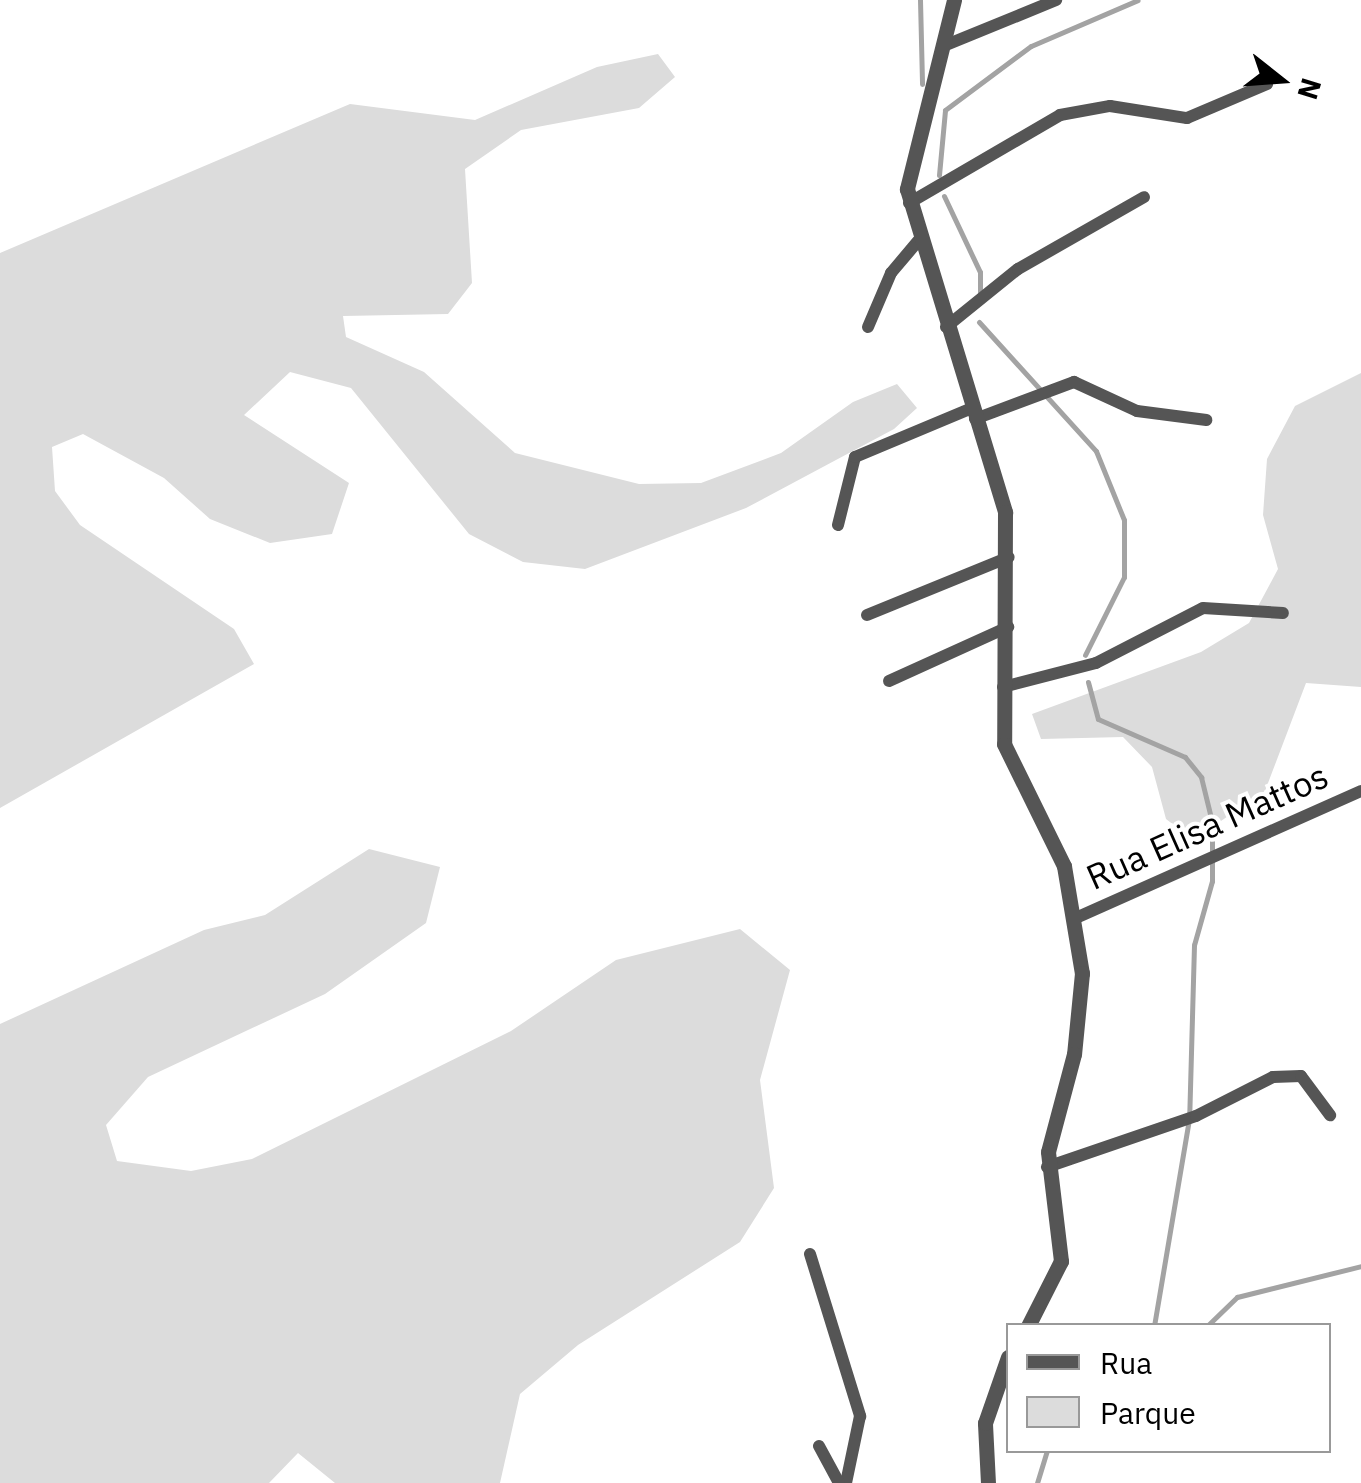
<!DOCTYPE html>
<html>
<head>
<meta charset="utf-8">
<style>
	body { margin:0 }
	#map { position:relative; width:1361px; height:1483px; overflow:hidden; background:#fff; font-family:"IBM Plex Sans",sans-serif }
	div>[style] { position:absolute }
	.green>* { inset:0; background:#dcdcdc }
	.stream>* { height:5px; margin:-2.5px; padding:0 2.5px; transform-origin:2.5px; border-radius:2.5px; background:#a3a3a3 }
	.minor>* { height:12px; margin:-6px; padding:0 6px; transform-origin:6px; border-radius:6px; background:#555 }
	.tertiary>* { height:15px; margin:-7.5px; padding:0 7.5px; transform-origin:7.5px; border-radius:7.5px; background:#555 }
	span { translate:-50% -50%; white-space:nowrap; text-align:center; line-height:1.15; -webkit-text-stroke:8px #fff; paint-order:stroke }
	.street-label { font-size:35px; color:#000 }
	.legend { position:absolute; left:1006px; top:1323px; width:325px; height:130px; box-sizing:border-box; background:#fff; border:2px solid #999; margin:0; padding:12px 18px; list-style:none; font-size:30px; color:#000 }
	.legend li { display:flex; align-items:center; gap:20px; height:50px }
	.legend b { width:50px; border:2px solid #999 }
	.north { position:absolute; left:1231px; top:30px; width:100px; height:100px; -webkit-text-stroke:8px #fff; paint-order:stroke; rotate:107deg; font-size:28px; font-weight:700; line-height:40px; text-align:center; color:#000 }
	.north::after { content:''; display:block; margin:auto; width:35px; height:45px; background:#000; clip-path:polygon(50% 0,100% 100%,50% 72%,0 100%) }
</style>
</head>
<body>
<div id="map">
	<div class="green">
		<i style="clip-path:polygon(658px 54px,675px 77px,639px 108px,521px 130px,465px 169px,472px 283px,448px 314px,343px 316px,346px 337px,424px 372px,515px 453px,639px 484px,701px 483px,781px 453px,853px 402px,897px 384px,917px 408px,894px 429px,746px 508px,585px 569px,523px 562px,469px 534px,351px 388px,290px 372px,244px 415px,349px 483px,332px 534px,270px 543px,210px 519px,164px 478px,83px 434px,52px 447px,55px 491px,80px 525px,234px 629px,254px 664px,0 808px,0 253px,350px 104px,475px 120px,597px 67px)"></i>
		<i style="clip-path:polygon(1361px 373px,1361px 687px,1306px 683px,1265px 791px,1218px 823px,1179px 829px,1166px 819px,1152px 767px,1123px 737px,1041px 739px,1032px 714px,1201px 652px,1249px 623px,1278px 569px,1263px 515px,1267px 459px,1295px 406px)"></i>
		<i style="clip-path:polygon(369px 849px,440px 867px,426px 923px,325px 994px,148px 1077px,106px 1125px,117px 1161px,191px 1171px,252px 1159px,511px 1031px,616px 960px,740px 929px,790px 970px,760px 1080px,774px 1188px,740px 1242px,578px 1345px,520px 1394px,500px 1483px,335px 1483px,298px 1453px,269px 1483px,0 1483px,0 1024px,204px 930px,265px 915px)"></i>
	</div>
	<div class="stream">
		<i style="left:920px;top:0;width:84px;rotate:88.6deg"></i>
		<i style="left:939px;top:175px;width:65px;rotate:-84.7deg"></i>
		<i style="left:945px;top:110px;width:107px;rotate:-36.7deg"></i>
		<i style="left:1031px;top:46px;width:116px;rotate:-23.3deg"></i>
		<i style="left:944px;top:196px;width:84px;rotate:64.7deg"></i>
		<i style="left:980px;top:272px;width:23px;rotate:90deg"></i>
		<i style="left:979px;top:322px;width:174px;rotate:47.8deg"></i>
		<i style="left:1096px;top:451px;width:74px;rotate:67.9deg"></i>
		<i style="left:1124px;top:520px;width:57px;rotate:90deg"></i>
		<i style="left:1124px;top:577px;width:87px;rotate:116.6deg"></i>
		<i style="left:1088px;top:682px;width:38px;rotate:75deg"></i>
		<i style="left:1098px;top:719px;width:95px;rotate:23.6deg"></i>
		<i style="left:1185px;top:757px;width:26px;rotate:51deg"></i>
		<i style="left:1201px;top:777px;width:46px;rotate:76.3deg"></i>
		<i style="left:1212px;top:822px;width:59px;rotate:90deg"></i>
		<i style="left:1212px;top:881px;width:66px;rotate:105.7deg"></i>
		<i style="left:1194px;top:945px;width:174px;rotate:91.6deg"></i>
		<i style="left:1189px;top:1119px;width:210px;rotate:99.6deg"></i>
		<i style="left:1207px;top:1326px;width:42px;rotate:-44deg"></i>
		<i style="left:1237px;top:1297px;width:128px;rotate:-14deg"></i>
		<i style="left:1037px;top:1483px;width:34px;rotate:-73deg"></i>
	</div>
	<div class="minor">
		<i style="left:946px;top:45px;width:119px;rotate:-22.2deg"></i>
		<i style="left:909px;top:203px;width:175px;rotate:-30.2deg"></i>
		<i style="left:1060px;top:115px;width:51px;rotate:-10.2deg"></i>
		<i style="left:1110px;top:106px;width:78px;rotate:8.9deg"></i>
		<i style="left:1187px;top:118px;width:87px;rotate:-23deg"></i>
		<i style="left:868px;top:327px;width:59px;rotate:-66.9deg"></i>
		<i style="left:891px;top:273px;width:42px;rotate:-49.8deg"></i>
		<i style="left:946px;top:327px;width:92px;rotate:-38.9deg"></i>
		<i style="left:1018px;top:269px;width:145px;rotate:-29.7deg"></i>
		<i style="left:975px;top:419px;width:106px;rotate:-20.5deg"></i>
		<i style="left:1074px;top:382px;width:69px;rotate:24.7deg"></i>
		<i style="left:1137px;top:411px;width:70px;rotate:7.4deg"></i>
		<i style="left:838px;top:525px;width:70px;rotate:-76deg"></i>
		<i style="left:855px;top:457px;width:125px;rotate:-22.7deg"></i>
		<i style="left:867px;top:615px;width:153px;rotate:-22.2deg"></i>
		<i style="left:889px;top:681px;width:131px;rotate:-24.4deg"></i>
		<i style="left:1003px;top:687px;width:96px;rotate:-14.5deg"></i>
		<i style="left:1096px;top:663px;width:120px;rotate:-27.2deg"></i>
		<i style="left:1203px;top:608px;width:80px;rotate:3.6deg"></i>
		<i style="left:1078px;top:917px;width:310px;rotate:-24deg"></i>
		<i style="left:1047px;top:1167px;width:157px;rotate:-18.9deg"></i>
		<i style="left:1196px;top:1116px;width:86px;rotate:-26.9deg"></i>
		<i style="left:1273px;top:1077px;width:28px;rotate:-2deg"></i>
		<i style="left:1301px;top:1076px;width:49px;rotate:53.4deg"></i>
		<i style="left:810px;top:1254px;width:170px;rotate:72.8deg"></i>
		<i style="left:860px;top:1416px;width:68px;rotate:101.8deg"></i>
		<i style="left:819px;top:1446px;width:42px;rotate:61.6deg"></i>
	</div>
	<div class="tertiary">
		<i style="left:954px;top:0;width:195px;rotate:104deg"></i>
		<i style="left:907px;top:189px;width:338px;rotate:73.1deg"></i>
		<i style="left:1005px;top:512px;width:232px;rotate:90.2deg"></i>
		<i style="left:1004px;top:744px;width:136px;rotate:63.8deg"></i>
		<i style="left:1064px;top:866px;width:109px;rotate:80.5deg"></i>
		<i style="left:1082px;top:973px;width:81px;rotate:95.6deg"></i>
		<i style="left:1074px;top:1054px;width:101px;rotate:104.9deg"></i>
		<i style="left:1048px;top:1152px;width:110px;rotate:83.2deg"></i>
		<i style="left:1061px;top:1261px;width:73px;rotate:116.9deg"></i>
		<i style="left:988px;top:1483px;width:60px;rotate:-92.9deg"></i>
		<i style="left:985px;top:1423px;width:70px;rotate:-70.8deg"></i>
	</div>
	<div class="street-label">
		<span style="left:1207px;top:826px;rotate:-24deg">Rua Elisa Mattos</span>
	</div>
	<ul class="legend">
	<li><b style="height:12px;background:#555"></b>Rua</li>
	<li><b style="height:28px;background:#dcdcdc"></b>Parque</li>
	</ul>
	<div class="north">N</div>
</div>
</body>
</html>
